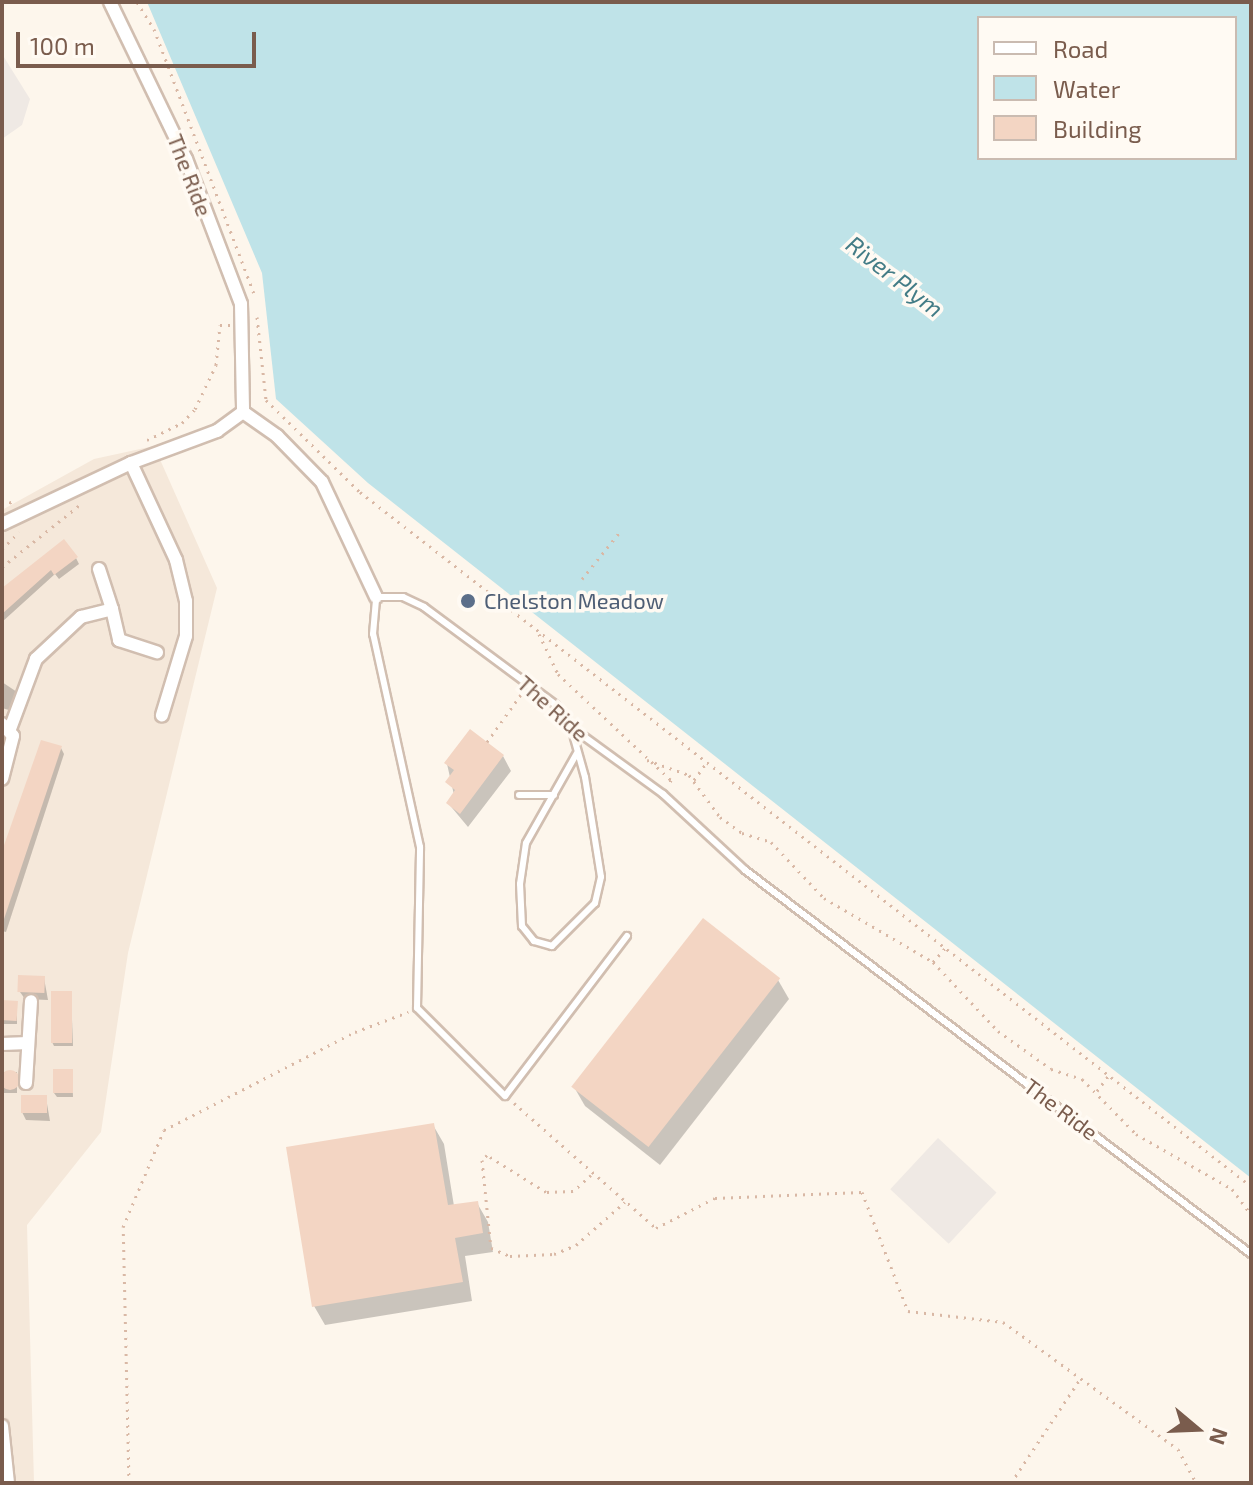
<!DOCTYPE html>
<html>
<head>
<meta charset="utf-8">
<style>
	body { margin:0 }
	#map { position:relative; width:1253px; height:1485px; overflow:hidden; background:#fdf6ec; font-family:"Exo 2",sans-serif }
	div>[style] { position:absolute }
	.residential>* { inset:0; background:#f5e8da }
	.industrial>* { inset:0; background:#efe9e4; transform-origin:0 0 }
	.water>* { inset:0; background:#bfe3e8 }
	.shadow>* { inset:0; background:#0003; transform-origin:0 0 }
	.building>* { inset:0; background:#f3d5c3; transform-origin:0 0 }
	.round { border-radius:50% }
	.path>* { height:3px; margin-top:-1.5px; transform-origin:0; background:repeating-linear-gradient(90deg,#d9b8a5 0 2px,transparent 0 8px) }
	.roads { filter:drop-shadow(2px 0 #d1beb0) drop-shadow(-2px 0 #d1beb0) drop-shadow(0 2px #d1beb0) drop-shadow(0 -2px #d1beb0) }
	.service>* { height:6px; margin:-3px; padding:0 3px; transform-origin:3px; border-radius:3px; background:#fff }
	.minor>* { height:12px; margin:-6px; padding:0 6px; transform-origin:6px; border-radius:6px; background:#fff }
	.dots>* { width:22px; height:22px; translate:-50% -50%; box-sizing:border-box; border:4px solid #fffaf3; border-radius:50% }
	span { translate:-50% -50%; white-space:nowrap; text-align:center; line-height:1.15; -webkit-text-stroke:7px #fffaf3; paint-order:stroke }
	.street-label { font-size:22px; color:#7a5c4d }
	.service-label { font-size:22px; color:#4e5e75 }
	.left { translate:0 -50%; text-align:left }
	.water-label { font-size:24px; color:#437c86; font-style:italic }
	.frame { position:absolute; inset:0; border:4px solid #7a5c4d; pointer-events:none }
	.legend { position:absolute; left:977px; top:16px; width:260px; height:144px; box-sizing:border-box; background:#fffaf3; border:2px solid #cabbb1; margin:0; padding:10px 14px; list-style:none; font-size:24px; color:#7a5c4d }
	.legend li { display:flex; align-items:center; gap:16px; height:40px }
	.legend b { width:40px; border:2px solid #cabbb1 }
	.north { position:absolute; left:1157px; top:1389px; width:80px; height:80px; -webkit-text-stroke:6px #fffaf3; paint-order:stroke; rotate:109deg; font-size:22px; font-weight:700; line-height:32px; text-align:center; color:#7a5c4d }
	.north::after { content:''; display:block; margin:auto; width:28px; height:36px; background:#7a5c4d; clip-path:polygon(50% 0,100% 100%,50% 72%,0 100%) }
	.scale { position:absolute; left:16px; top:32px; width:240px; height:36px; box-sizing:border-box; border:4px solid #7a5c4d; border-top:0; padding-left:10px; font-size:24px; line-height:28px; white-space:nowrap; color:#7a5c4d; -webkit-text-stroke:6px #fffaf3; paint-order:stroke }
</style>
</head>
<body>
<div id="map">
	<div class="residential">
		<i style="clip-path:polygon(154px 446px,217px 588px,128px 953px,101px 1132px,27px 1225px,34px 1483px,2px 1483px,2px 510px,94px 459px)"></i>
	</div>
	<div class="industrial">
		<i style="clip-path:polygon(2px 54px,30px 99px,22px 125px,2px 139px)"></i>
		<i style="left:938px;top:1138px;width:80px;height:70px;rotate:43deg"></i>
	</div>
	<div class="water">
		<i style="clip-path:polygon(evenodd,147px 2px,1251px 2px,1251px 1178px,368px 483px,276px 399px,262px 273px,147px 2px,979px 18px,1235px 18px,1235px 158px,979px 158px,979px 18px)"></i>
	</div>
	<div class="shadow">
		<i style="clip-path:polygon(76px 558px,79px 564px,59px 579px,55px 574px,2px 622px,2px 591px)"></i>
		<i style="clip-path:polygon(2px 682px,17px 692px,12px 711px,2px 708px)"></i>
		<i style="clip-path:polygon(61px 748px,64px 754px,6px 932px,2px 931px,2px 859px)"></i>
		<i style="clip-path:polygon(503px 756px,511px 771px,468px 827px,448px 803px,454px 795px,447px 764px)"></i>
		<i style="clip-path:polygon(44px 978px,48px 1000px,25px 999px,20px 992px)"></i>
		<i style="clip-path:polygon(778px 980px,789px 999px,660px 1165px,585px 1106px,574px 1087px)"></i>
		<i style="clip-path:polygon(71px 993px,73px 1046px,54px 1046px,52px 1042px)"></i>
		<i style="left:2px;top:1003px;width:15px;height:21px"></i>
		<i style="clip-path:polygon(72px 1071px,73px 1097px,57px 1097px,54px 1093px)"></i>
		<i style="left:2px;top:1072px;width:15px;height:21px"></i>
		<i style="clip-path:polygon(46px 1098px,50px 1121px,26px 1120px,22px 1112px)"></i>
		<i style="clip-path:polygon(433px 1125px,444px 1144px,454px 1206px,477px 1203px,488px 1222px,493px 1252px,465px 1256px,472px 1301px,325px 1325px,314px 1306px)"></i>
	</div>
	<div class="building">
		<i style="clip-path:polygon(64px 539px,78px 557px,54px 575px,51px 570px,2px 614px,2px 588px)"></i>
		<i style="clip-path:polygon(470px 729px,504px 755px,460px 814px,446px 803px,455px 790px,445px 782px,454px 770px,444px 763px)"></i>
		<i style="clip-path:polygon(41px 740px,62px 746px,2px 925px,2px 851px)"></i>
		<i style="left:703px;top:918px;width:98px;height:214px;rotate:38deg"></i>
		<i style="left:18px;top:975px;width:27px;height:17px;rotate:2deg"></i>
		<i style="left:51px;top:991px;width:21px;height:52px"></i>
		<i style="left:2px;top:1000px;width:16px;height:20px;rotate:4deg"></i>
		<i style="left:53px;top:1069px;width:20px;height:24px"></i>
		<i class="round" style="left:0;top:1070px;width:20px;height:20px"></i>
		<i style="left:21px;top:1095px;width:26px;height:18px"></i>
		<i style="clip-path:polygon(434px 1123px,448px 1205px,478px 1201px,483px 1233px,455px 1238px,463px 1282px,312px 1307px,286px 1147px)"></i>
	</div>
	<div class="path">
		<i style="left:137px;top:2px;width:32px;rotate:58deg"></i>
		<i style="left:154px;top:29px;width:282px;rotate:69.3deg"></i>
		<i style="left:257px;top:317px;width:83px;rotate:83.8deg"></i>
		<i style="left:266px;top:400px;width:132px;rotate:44.4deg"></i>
		<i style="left:360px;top:492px;width:1129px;rotate:37.92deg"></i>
		<i style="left:147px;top:440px;width:39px;rotate:-26deg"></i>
		<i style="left:182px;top:423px;width:19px;rotate:-47deg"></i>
		<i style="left:195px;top:409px;width:49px;rotate:-64.5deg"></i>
		<i style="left:216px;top:365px;width:40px;rotate:-84.3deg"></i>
		<i style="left:220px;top:325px;width:10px"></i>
		<i style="left:2px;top:506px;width:12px;rotate:-24deg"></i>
		<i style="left:2px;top:549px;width:24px;rotate:-45deg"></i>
		<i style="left:2px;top:567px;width:101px;rotate:-38.6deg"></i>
		<i style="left:582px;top:579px;width:59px;rotate:-51.2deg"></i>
		<i style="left:539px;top:634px;width:44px;rotate:64.6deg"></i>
		<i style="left:558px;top:674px;width:155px;rotate:43.2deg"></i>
		<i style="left:671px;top:780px;width:4px;rotate:117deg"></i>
		<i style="left:487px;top:742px;width:60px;rotate:-54.5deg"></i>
		<i style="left:647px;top:760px;width:45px;rotate:19.7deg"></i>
		<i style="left:689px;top:775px;width:52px;rotate:53.6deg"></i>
		<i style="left:720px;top:817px;width:27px;rotate:36deg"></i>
		<i style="left:742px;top:833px;width:30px;rotate:17deg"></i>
		<i style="left:771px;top:842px;width:77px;rotate:46.6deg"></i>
		<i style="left:824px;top:898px;width:126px;rotate:30.4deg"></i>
		<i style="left:933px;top:962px;width:95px;rotate:46.7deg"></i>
		<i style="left:998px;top:1031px;width:65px;rotate:35.6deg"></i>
		<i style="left:1051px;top:1069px;width:33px;rotate:18deg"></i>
		<i style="left:1082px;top:1079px;width:77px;rotate:45.5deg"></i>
		<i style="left:1136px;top:1134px;width:111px;rotate:29.8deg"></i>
		<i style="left:1232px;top:1189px;width:31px;rotate:53deg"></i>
		<i style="left:694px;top:780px;width:22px;rotate:-54deg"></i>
		<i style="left:933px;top:962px;width:18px;rotate:-49deg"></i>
		<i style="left:1097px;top:1091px;width:20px;rotate:-53deg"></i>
		<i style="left:514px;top:1103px;width:189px;rotate:41.4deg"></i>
		<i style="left:656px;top:1228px;width:66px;rotate:-27deg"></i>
		<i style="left:715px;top:1198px;width:147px;rotate:-2.3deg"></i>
		<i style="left:862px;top:1192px;width:128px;rotate:68.9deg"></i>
		<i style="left:908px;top:1311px;width:96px;rotate:6.6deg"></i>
		<i style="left:1003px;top:1322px;width:216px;rotate:36deg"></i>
		<i style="left:1178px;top:1449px;width:38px;rotate:62deg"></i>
		<i style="left:591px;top:1175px;width:24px;rotate:138deg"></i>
		<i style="left:573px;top:1191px;width:27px;rotate:178deg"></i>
		<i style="left:546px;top:1192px;width:70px;rotate:-147.9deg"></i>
		<i style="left:487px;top:1155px;width:7px;rotate:135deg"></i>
		<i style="left:482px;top:1160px;width:88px;rotate:84.2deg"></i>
		<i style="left:491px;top:1248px;width:21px;rotate:23deg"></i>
		<i style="left:510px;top:1256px;width:44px;rotate:-2.6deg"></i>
		<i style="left:554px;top:1254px;width:24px;rotate:-22deg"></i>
		<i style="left:576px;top:1245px;width:65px;rotate:-41.3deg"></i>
		<i style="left:129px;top:1483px;width:256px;rotate:-91.3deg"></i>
		<i style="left:123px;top:1227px;width:105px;rotate:-67.1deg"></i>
		<i style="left:164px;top:1130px;width:215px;rotate:-27.2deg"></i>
		<i style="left:355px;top:1032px;width:57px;rotate:-20.7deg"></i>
		<i style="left:1011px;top:1483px;width:125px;rotate:-56.4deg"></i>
	</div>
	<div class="roads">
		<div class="service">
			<i style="left:571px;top:727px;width:52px;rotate:74.4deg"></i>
			<i style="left:585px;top:777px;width:101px;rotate:80.9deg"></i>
			<i style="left:601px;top:877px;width:27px;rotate:103deg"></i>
			<i style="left:595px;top:903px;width:61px;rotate:135deg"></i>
			<i style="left:552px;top:946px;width:19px;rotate:-164deg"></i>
			<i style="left:534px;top:941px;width:19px;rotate:-129deg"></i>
			<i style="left:522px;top:926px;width:42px;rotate:-92.7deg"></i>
			<i style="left:520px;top:884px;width:41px;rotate:-81.7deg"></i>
			<i style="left:526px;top:843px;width:103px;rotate:-60.5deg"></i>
			<i style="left:519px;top:795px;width:35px"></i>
			<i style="left:627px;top:936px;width:201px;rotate:127.3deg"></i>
			<i style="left:505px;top:1096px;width:124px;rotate:-135deg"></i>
			<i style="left:417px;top:1008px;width:161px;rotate:-88.9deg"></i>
			<i style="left:420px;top:847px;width:218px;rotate:-102.4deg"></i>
			<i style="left:373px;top:634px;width:37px;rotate:-85deg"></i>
			<i style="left:376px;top:597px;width:27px"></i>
			<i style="left:403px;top:597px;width:23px;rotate:25deg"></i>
			<i style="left:424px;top:607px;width:164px;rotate:36.6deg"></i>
			<i style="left:556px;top:705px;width:27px;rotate:56deg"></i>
			<i style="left:571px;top:727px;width:114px;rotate:36.1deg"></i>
			<i style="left:663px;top:794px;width:112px;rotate:42.8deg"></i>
			<i style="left:745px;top:870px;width:635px;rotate:37.19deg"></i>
		</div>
		<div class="minor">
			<i style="left:110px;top:2px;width:174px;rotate:64.2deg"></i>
			<i style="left:186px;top:159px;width:155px;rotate:69.2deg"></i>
			<i style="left:241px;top:304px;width:108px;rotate:88.9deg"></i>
			<i style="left:243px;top:412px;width:42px;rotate:35.2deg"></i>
			<i style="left:277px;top:436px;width:64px;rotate:45.6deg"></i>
			<i style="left:322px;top:482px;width:127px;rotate:64.8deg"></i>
			<i style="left:131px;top:463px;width:107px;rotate:65.1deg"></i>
			<i style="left:176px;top:560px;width:42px;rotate:76.3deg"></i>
			<i style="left:186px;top:601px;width:35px;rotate:90deg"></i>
			<i style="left:186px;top:636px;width:83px;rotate:106.9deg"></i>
			<i style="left:2px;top:524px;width:143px;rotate:-25.3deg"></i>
			<i style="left:131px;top:463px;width:92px;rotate:-20.4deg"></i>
			<i style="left:217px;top:431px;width:32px;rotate:-36deg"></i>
			<i style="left:112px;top:609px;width:32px;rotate:77deg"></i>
			<i style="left:119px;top:640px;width:40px;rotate:18deg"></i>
			<i style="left:2px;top:724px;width:16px;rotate:47deg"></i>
			<i style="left:13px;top:736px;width:44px;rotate:104.3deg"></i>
			<i style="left:10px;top:729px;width:75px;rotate:-69.6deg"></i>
			<i style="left:36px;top:659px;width:62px;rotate:-43deg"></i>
			<i style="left:81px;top:617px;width:32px;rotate:-14deg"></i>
			<i style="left:112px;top:609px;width:42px;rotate:-108deg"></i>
			<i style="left:2px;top:1044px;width:26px;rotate:-2deg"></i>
			<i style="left:26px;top:1083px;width:82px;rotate:-86.5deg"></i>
			<i style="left:2px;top:1426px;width:57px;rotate:84deg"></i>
		</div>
	</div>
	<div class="dots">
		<i style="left:468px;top:601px;background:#5c6f8a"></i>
	</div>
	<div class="street-label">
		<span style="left:190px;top:175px;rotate:69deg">The Ride</span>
		<span style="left:553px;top:708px;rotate:42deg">The Ride</span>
		<span style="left:1061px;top:1109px;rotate:37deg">The Ride</span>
	</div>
	<div class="service-label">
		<span class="left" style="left:484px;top:601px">Chelston Meadow</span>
	</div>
	<div class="water-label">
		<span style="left:895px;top:276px;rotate:38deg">River Plym</span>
	</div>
	<div class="frame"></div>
	<ul class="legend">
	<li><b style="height:10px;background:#fff"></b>Road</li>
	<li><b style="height:22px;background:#bfe3e8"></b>Water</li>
	<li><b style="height:22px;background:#f3d5c3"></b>Building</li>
	</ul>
	<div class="north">N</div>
	<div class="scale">100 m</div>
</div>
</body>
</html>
